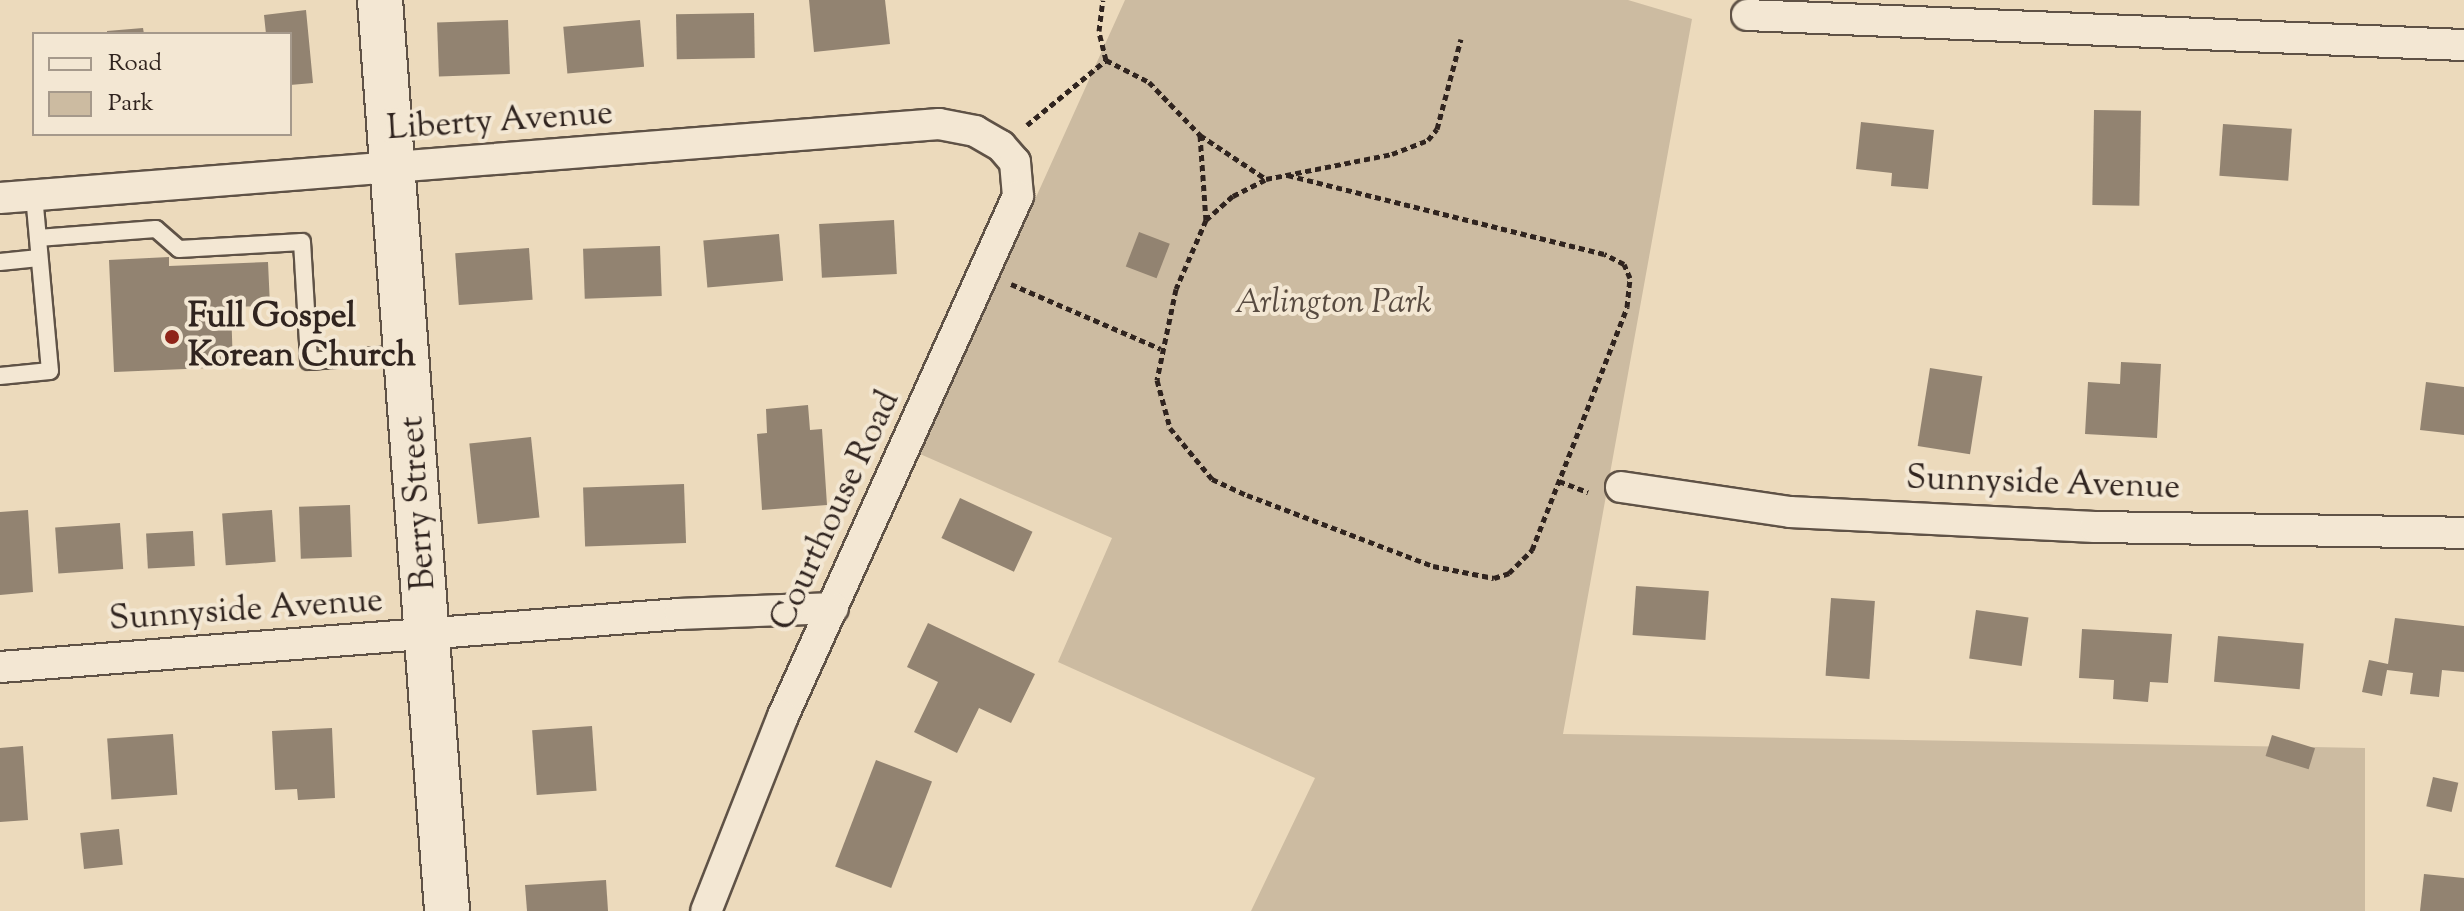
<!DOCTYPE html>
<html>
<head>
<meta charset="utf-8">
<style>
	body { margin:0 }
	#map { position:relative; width:2464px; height:911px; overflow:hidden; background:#ecdabc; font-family:"Sorts Mill Goudy",serif }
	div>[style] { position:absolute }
	.green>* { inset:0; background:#ccbba1 }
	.building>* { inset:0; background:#928371; transform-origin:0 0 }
	.path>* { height:5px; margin-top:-2.5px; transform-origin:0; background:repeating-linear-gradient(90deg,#30241f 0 6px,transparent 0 10px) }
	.roads { filter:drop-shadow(2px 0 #5f5246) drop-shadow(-2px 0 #5f5246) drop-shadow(0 2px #5f5246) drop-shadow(0 -2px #5f5246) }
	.lane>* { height:16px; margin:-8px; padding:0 8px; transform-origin:8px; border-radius:8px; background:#f3e7d3 }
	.street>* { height:30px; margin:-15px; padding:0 15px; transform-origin:15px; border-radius:15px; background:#f3e7d3 }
	.secondary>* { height:44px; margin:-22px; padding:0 22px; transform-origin:22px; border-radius:22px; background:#f3e7d3 }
	.dots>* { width:22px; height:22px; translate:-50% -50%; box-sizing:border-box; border:4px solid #f3e7d3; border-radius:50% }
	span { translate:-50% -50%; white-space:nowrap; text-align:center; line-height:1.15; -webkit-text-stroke:8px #f3e7d3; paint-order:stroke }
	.street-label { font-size:34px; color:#30241f }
	.park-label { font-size:34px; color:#574a40; font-style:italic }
	.poi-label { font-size:34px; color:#30241f; font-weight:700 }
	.left { translate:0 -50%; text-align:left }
	.legend { position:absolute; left:32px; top:32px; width:260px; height:104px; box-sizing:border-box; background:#f3e7d3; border:2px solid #a5998b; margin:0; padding:10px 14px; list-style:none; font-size:24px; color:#30241f }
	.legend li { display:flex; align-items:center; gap:16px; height:40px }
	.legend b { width:40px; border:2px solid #a5998b }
</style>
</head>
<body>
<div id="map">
	<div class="green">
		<i style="clip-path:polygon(1125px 0,1628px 0,1692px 19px,1563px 734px,2365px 748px,2365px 911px,1251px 911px,1315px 778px,1058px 662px,1112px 538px,920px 454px)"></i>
	</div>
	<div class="building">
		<i style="clip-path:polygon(809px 0,885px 0,890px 44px,814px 52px)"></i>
		<i style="clip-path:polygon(306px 10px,313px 83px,290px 85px,290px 34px,266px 34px,264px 15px)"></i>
		<i style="left:754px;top:13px;width:45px;height:78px;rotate:89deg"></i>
		<i style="left:508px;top:20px;width:54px;height:71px;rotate:88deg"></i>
		<i style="left:640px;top:20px;width:47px;height:77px;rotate:85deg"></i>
		<i style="clip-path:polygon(143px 28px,144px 34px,107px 34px,107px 31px)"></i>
		<i style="left:2094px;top:110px;width:47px;height:95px;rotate:1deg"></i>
		<i style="clip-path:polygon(1861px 122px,1934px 130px,1928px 189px,1891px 186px,1892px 173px,1856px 169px)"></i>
		<i style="left:2223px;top:124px;width:69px;height:52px;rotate:4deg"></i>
		<i style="left:894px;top:220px;width:54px;height:75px;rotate:87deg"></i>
		<i style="left:1139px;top:232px;width:33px;height:37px;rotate:21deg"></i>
		<i style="left:779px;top:234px;width:47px;height:76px;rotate:85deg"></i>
		<i style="left:660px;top:246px;width:50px;height:77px;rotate:88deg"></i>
		<i style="left:529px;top:248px;width:52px;height:74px;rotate:86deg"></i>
		<i style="clip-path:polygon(169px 257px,169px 266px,268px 262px,270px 306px,231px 307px,233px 367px,114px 372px,109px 260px)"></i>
		<i style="clip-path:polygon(2121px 362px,2161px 364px,2157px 438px,2085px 434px,2088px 382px,2120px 384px)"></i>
		<i style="left:1930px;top:368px;width:53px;height:79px;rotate:9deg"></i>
		<i style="clip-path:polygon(2426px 382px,2464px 387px,2464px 435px,2420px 430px)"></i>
		<i style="clip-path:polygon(808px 405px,810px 430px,822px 429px,827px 505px,762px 510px,757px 434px,767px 433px,766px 409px)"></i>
		<i style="left:531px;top:437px;width:81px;height:62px;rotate:84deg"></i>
		<i style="left:684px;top:484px;width:59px;height:101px;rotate:88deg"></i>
		<i style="left:960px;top:498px;width:80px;height:44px;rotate:25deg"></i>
		<i style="left:350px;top:505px;width:52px;height:51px;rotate:88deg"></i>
		<i style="clip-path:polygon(28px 510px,33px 592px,0 595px,0 512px)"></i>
		<i style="left:272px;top:510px;width:52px;height:50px;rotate:86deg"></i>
		<i style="left:120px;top:523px;width:46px;height:65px;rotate:86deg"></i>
		<i style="left:193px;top:531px;width:35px;height:47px;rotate:87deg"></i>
		<i style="left:1636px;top:586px;width:73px;height:49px;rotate:4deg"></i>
		<i style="left:1831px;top:598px;width:44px;height:78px;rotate:4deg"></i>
		<i style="left:1976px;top:610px;width:53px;height:49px;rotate:8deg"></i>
		<i style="clip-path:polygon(2395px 618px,2464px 626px,2464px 672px,2442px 670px,2439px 697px,2410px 694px,2413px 673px,2387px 670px,2382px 696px,2362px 692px,2369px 660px,2388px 664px)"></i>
		<i style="clip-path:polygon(928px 623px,1035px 674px,1011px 723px,979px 708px,957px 753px,914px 732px,938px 682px,907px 667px)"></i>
		<i style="clip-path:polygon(2082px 629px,2172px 634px,2168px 683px,2150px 682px,2148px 702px,2113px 699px,2114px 680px,2079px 678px)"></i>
		<i style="left:2218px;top:636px;width:86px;height:46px;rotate:5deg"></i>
		<i style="left:592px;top:726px;width:65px;height:60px;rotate:86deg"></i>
		<i style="clip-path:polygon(332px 728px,335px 798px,298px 800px,297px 789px,275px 790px,272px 731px)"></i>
		<i style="left:173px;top:734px;width:61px;height:66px;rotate:86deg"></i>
		<i style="left:2272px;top:735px;width:45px;height:22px;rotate:17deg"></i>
		<i style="clip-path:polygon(23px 746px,28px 820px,0 822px,0 748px)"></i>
		<i style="left:876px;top:760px;width:60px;height:114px;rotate:21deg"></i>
		<i style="left:2433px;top:777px;width:26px;height:30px;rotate:13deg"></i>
		<i style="left:119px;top:829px;width:36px;height:39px;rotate:84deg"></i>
		<i style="clip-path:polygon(2424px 874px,2464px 878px,2464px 911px,2420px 911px)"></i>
		<i style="clip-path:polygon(606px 880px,608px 911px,527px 911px,525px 885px)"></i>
	</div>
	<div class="path">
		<i style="left:1106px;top:60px;width:48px;rotate:27.1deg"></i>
		<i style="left:1149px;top:82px;width:74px;rotate:46.1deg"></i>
		<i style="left:1200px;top:135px;width:79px;rotate:33.7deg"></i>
		<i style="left:1266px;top:179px;width:128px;rotate:-11.2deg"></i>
		<i style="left:1392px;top:154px;width:39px;rotate:-21deg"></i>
		<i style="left:1428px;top:140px;width:14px;rotate:-51deg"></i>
		<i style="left:1437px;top:129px;width:93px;rotate:-75.1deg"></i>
		<i style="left:1027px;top:125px;width:102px;rotate:-39.4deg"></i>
		<i style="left:1106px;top:60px;width:30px;rotate:-104deg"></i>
		<i style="left:1099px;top:31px;width:31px;rotate:-83deg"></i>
		<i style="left:1200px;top:135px;width:85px;rotate:86deg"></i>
		<i style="left:1206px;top:220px;width:75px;rotate:113.5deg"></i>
		<i style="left:1176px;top:289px;width:93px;rotate:101.8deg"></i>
		<i style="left:1157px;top:380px;width:50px;rotate:74.8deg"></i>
		<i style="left:1170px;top:428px;width:66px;rotate:50.5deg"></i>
		<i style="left:1212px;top:479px;width:38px;rotate:25deg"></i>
		<i style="left:1247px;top:495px;width:199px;rotate:20.9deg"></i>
		<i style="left:1433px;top:566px;width:62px;rotate:11.1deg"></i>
		<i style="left:1494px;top:578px;width:16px;rotate:-18deg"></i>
		<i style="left:1509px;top:573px;width:33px;rotate:-45deg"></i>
		<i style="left:1532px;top:550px;width:261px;rotate:-68.6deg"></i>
		<i style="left:1627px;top:307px;width:29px;rotate:-84deg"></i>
		<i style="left:1630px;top:278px;width:15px;rotate:-113deg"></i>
		<i style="left:1624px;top:264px;width:22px;rotate:-153deg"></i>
		<i style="left:1604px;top:254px;width:326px;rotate:-166deg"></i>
		<i style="left:1206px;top:220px;width:36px;rotate:-42deg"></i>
		<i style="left:1233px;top:196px;width:36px;rotate:-27deg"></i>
		<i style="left:1011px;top:284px;width:163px;rotate:23.4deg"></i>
		<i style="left:1559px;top:481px;width:31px;rotate:21deg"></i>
	</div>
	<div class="roads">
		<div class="lane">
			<i style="left:38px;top:238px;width:118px;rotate:-4.4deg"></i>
			<i style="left:156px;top:229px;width:30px;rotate:41deg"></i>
			<i style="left:179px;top:249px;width:123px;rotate:-3.3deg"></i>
			<i style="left:302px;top:242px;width:119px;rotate:86.6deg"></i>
			<i style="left:309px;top:361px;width:97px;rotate:-4.1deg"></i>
			<i style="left:0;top:262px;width:39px;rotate:-6deg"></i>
			<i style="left:0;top:376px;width:50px;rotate:-5.7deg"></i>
			<i style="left:50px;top:371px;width:176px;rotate:-95.2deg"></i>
		</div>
		<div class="street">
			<i style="left:1747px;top:15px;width:718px;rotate:2.4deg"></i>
			<i style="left:0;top:198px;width:942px;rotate:-4.51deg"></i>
			<i style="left:939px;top:124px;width:37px;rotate:11deg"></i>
			<i style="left:975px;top:131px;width:30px;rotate:30deg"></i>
			<i style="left:1001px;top:146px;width:21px;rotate:49deg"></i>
			<i style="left:1015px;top:162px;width:34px;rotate:85deg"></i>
			<i style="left:1018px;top:196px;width:571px;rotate:114.32deg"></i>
			<i style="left:783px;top:716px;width:210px;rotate:111.5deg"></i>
			<i style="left:1621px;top:487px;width:171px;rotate:8.4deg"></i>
			<i style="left:1790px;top:512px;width:305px;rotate:2.8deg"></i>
			<i style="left:2095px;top:527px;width:369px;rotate:0.9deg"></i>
			<i style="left:0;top:667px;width:682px;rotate:-4.46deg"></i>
			<i style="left:680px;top:614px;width:153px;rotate:-2.2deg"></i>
		</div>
		<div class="secondary">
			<i style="left:380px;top:0;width:913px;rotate:85.79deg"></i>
		</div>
	</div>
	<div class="dots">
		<i style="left:172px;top:337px;background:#8f2418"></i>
	</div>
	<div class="street-label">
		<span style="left:500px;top:122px;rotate:-4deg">Liberty Avenue</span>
		<span style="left:2043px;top:484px;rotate:2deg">Sunnyside Avenue</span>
		<span style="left:419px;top:503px;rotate:-94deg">Berry Street</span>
		<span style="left:836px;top:511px;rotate:-65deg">Courthouse Road</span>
		<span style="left:246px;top:611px;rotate:-4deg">Sunnyside Avenue</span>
	</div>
	<div class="park-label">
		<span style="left:1333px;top:304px">Arlington Park</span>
	</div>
	<div class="poi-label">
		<span class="left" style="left:188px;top:337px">Full Gospel<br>Korean Church</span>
	</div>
	<ul class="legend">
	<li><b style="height:10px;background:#f3e7d3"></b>Road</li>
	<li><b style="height:22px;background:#ccbba1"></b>Park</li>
	</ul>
</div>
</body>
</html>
